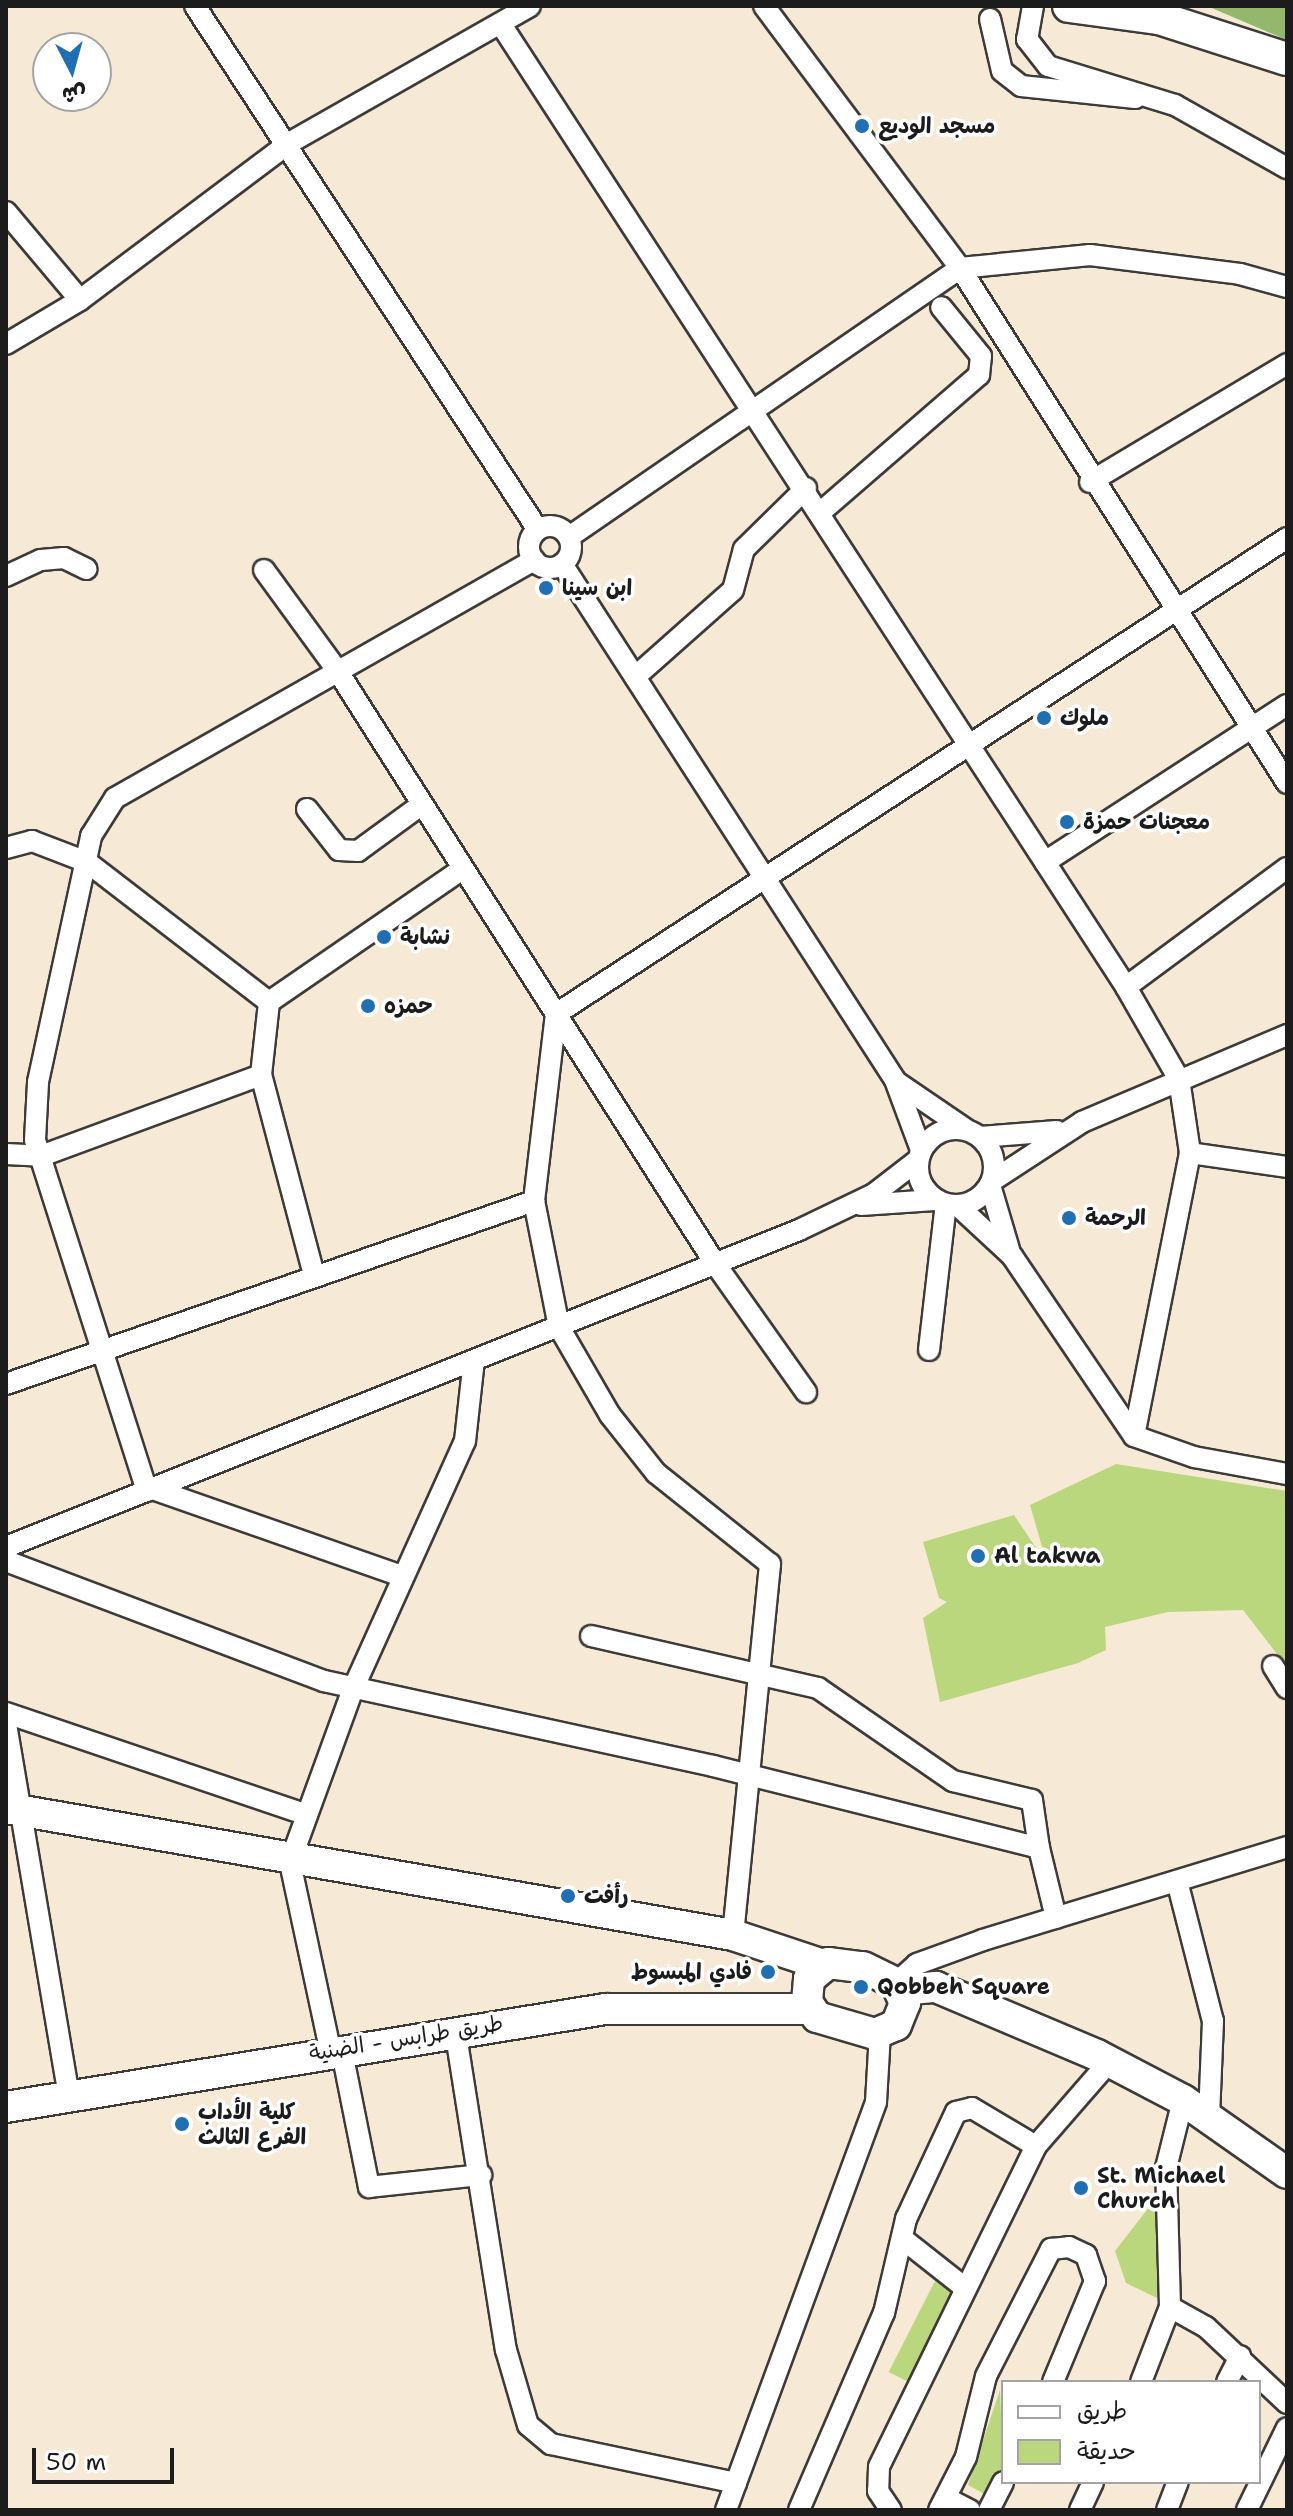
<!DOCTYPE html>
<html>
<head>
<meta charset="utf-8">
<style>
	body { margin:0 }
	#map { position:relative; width:1293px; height:2516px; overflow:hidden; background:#f6e9d5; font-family:"Shantell Sans","Playpen Sans Arabic",sans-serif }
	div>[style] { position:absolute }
	.green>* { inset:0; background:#bad77d; transform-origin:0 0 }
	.forest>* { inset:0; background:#93b86c }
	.roads { filter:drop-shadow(2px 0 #3d3b38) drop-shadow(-2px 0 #3d3b38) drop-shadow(0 2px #3d3b38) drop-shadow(0 -2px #3d3b38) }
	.minor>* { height:20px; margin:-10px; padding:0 10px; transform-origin:10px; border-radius:10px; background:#fff }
	.minor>.ring { margin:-10px; padding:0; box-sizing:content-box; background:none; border:20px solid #fff; border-radius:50% }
	.secondary>* { height:30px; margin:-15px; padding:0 15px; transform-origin:15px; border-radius:15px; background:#fff }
	.primary>* { height:32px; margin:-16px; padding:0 16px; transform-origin:16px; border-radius:16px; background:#fff }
	.dots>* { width:22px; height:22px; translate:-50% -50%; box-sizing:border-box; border:4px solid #fff; border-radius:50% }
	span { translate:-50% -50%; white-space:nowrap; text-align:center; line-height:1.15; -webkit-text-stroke:7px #fff; paint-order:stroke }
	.poi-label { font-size:22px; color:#1c1c1c; font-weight:700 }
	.left { translate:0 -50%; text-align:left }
	.right { translate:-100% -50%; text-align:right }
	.street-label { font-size:22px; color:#1c1c1c }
	.frame { position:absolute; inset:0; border:8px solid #1c1c1c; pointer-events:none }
	.legend { position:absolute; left:1001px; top:2380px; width:260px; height:104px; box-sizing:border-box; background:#fff; border:2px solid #a4a4a4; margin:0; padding:10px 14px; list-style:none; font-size:24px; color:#1c1c1c }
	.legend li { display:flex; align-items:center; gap:16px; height:40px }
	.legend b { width:40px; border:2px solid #a4a4a4 }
	.north { position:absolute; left:32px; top:32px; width:80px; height:80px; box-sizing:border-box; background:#fff; border:2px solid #a4a4a4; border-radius:50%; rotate:174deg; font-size:22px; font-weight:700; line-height:32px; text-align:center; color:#1c1c1c }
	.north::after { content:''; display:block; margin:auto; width:28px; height:36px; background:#1f6fb2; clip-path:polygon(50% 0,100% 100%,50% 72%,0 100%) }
	.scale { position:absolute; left:32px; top:2448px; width:142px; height:36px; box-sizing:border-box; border:4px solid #1c1c1c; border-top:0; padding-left:10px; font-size:24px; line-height:28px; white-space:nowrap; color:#1c1c1c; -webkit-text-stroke:6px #fff; paint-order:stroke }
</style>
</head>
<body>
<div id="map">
	<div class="green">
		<i style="clip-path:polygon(1116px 1464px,1287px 1491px,1287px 1667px,1243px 1610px,1168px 1612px,1105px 1627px,1106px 1650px,1078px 1663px,940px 1702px,923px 1618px,947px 1602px,939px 1598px,923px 1542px,1014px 1515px,1047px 1564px,1030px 1505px)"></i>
		<i style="clip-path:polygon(1160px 2193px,1157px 2298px,1126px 2283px,1115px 2251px)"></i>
		<i style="left:935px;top:2281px;width:25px;height:102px;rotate:27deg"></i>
		<i style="clip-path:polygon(1000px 2390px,1003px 2476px,992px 2498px,968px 2485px)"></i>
	</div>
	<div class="forest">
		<i style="clip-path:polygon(1207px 6px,1287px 6px,1287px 40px)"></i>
	</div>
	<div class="roads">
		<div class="minor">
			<i style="left:195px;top:6px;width:626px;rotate:56.79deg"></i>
			<i style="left:764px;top:6px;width:327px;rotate:53.2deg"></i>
			<i style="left:960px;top:268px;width:610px;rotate:57.59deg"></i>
			<i style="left:1033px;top:6px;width:34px;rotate:100deg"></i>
			<i style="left:1027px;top:39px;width:34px;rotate:52deg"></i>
			<i style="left:1048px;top:66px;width:133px;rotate:17.1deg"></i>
			<i style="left:1175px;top:105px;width:129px;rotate:29.4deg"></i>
			<i style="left:990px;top:19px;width:53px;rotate:77deg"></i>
			<i style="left:1002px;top:71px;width:24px;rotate:38deg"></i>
			<i style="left:1021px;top:86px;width:115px;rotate:6deg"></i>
			<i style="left:502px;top:26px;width:1146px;rotate:57deg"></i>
			<i style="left:1126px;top:987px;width:106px;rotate:60.1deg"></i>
			<i style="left:1179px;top:1079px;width:75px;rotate:81.5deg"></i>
			<i style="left:1190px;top:1153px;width:98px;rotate:8.2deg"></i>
			<i style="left:6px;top:212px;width:115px;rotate:49.9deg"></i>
			<i style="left:6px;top:344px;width:86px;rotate:-30.7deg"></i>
			<i style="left:80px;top:300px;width:261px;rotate:-36.9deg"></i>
			<i style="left:289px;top:143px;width:277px;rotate:-29.6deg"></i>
			<i style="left:1090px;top:482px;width:230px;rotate:-30.9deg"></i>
			<i style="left:822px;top:511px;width:208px;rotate:-40.9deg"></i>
			<i style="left:979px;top:375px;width:19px;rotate:-84deg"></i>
			<i style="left:981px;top:356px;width:63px;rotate:-129.2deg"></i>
			<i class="ring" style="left:529px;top:526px;width:22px;height:22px"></i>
			<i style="left:569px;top:537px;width:475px;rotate:-34.5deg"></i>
			<i style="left:960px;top:268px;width:131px;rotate:-5.7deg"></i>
			<i style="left:1090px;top:255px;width:151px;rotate:7.2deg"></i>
			<i style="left:1240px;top:274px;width:49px;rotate:15.5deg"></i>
			<i style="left:562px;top:564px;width:614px;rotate:57.16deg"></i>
			<i style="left:895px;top:1080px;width:75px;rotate:69.6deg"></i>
			<i style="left:264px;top:570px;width:124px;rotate:53.9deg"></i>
			<i style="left:337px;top:670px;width:705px;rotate:57.5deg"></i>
			<i style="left:716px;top:1265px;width:156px;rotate:54.7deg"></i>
			<i style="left:6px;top:576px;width:38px;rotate:-25deg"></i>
			<i style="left:41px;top:560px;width:23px;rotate:-5deg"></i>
			<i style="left:64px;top:558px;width:25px;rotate:26deg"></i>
			<i style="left:635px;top:677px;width:131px;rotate:-41.6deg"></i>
			<i style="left:733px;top:590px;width:42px;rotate:-75deg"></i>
			<i style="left:744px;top:549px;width:87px;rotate:-44.5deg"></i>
			<i style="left:307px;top:809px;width:52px;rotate:52deg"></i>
			<i style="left:339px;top:850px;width:19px;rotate:3deg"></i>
			<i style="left:358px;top:851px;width:78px;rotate:-36.1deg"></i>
			<i style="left:6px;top:848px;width:27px;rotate:-15deg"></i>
			<i style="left:32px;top:841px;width:59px;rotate:20.9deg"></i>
			<i style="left:87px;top:862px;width:230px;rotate:37.6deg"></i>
			<i style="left:1045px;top:862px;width:288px;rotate:-33deg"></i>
			<i style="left:1126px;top:987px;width:200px;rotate:-36.5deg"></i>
			<i style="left:898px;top:1083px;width:83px;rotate:34.3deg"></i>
			<i class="ring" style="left:918px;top:1129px;width:56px;height:56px"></i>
			<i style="left:980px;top:1137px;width:77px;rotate:-4.5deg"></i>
			<i style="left:6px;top:1154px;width:35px;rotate:3deg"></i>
			<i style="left:41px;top:1156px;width:234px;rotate:-20.2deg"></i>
			<i style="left:992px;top:1181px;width:108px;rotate:-33.2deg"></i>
			<i style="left:1082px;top:1122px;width:223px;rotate:-23deg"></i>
			<i style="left:990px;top:1185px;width:67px;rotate:73.5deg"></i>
			<i style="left:861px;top:1205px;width:74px;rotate:-3.9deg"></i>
			<i style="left:957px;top:1205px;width:75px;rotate:42.8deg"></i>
			<i style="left:1012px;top:1256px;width:217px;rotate:55.9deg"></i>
			<i style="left:1134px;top:1436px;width:64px;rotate:19.3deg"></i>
			<i style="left:1194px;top:1457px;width:95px;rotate:10.4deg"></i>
			<i style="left:314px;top:1275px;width:207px;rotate:-104.8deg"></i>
			<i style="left:261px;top:1075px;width:73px;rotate:-83.7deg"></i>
			<i style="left:269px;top:1002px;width:233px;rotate:-34.5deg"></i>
			<i style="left:929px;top:1350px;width:147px;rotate:-83.4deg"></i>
			<i style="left:6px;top:1384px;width:559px;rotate:-19.12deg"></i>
			<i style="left:1134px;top:1436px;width:288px;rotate:-78.8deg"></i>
			<i style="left:153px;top:1489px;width:264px;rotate:19.3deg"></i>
			<i style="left:147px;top:1491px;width:368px;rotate:-107.7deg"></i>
			<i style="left:35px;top:1140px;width:58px;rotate:-87deg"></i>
			<i style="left:38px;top:1082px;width:252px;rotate:-77.8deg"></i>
			<i style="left:91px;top:836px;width:45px;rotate:-57.7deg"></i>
			<i style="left:115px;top:798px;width:482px;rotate:-29.6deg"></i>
			<i style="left:6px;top:1547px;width:854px;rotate:-21.79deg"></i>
			<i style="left:799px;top:1230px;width:83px;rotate:-25.6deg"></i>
			<i style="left:874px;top:1194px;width:56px;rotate:-37.7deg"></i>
			<i style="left:6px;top:1561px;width:340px;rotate:20.7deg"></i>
			<i style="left:324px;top:1681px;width:398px;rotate:12.3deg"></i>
			<i style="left:713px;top:1766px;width:336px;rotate:14.1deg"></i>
			<i style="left:1039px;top:1848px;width:72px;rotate:76.3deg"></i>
			<i style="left:591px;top:1636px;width:233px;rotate:12.9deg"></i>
			<i style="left:818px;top:1688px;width:164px;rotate:34.6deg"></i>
			<i style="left:953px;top:1781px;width:81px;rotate:13.5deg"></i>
			<i style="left:1032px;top:1800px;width:49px;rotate:81.7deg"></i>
			<i style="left:1273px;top:1666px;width:26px;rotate:58deg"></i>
			<i style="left:6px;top:1713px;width:316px;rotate:18.7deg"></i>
			<i style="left:6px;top:1724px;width:377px;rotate:80.4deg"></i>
			<i style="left:1177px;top:1881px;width:145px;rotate:75.6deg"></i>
			<i style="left:1213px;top:2021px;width:97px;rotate:92.4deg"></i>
			<i style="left:733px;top:1935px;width:373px;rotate:-84.3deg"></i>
			<i style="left:770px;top:1564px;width:146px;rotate:-141.4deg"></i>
			<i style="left:656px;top:1473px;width:74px;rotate:-128.4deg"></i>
			<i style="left:610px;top:1415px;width:102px;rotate:-120.1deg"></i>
			<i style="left:559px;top:1327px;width:128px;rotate:-101.2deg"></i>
			<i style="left:534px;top:1201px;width:188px;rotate:-83.3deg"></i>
			<i style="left:556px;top:1014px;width:872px;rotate:-33.07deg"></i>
			<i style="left:896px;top:1983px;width:28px;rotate:-42deg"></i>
			<i style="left:917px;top:1964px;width:70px;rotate:-20deg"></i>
			<i style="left:983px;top:1940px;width:318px;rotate:-17deg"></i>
			<i style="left:455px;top:2029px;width:325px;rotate:81deg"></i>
			<i style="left:506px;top:2350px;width:78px;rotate:73.7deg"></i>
			<i style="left:528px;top:2425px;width:30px;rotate:40deg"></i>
			<i style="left:551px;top:2444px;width:189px;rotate:11.9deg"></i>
			<i style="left:341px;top:2047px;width:143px;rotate:78.7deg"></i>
			<i style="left:369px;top:2187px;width:113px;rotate:-6.1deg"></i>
			<i style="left:330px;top:2049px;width:191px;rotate:-102.1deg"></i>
			<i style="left:290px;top:1862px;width:184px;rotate:-70deg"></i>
			<i style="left:353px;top:1689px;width:272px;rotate:-65.7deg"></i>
			<i style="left:465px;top:1441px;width:81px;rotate:-83.7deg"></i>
			<i style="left:1036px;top:2146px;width:111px;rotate:-49deg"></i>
			<i style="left:903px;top:2239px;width:79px;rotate:38.3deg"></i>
			<i style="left:1170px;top:2307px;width:41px;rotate:29.1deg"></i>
			<i style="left:1206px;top:2327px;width:111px;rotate:43.2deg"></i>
			<i style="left:1141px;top:2382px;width:80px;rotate:-68.9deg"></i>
			<i style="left:1170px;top:2307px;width:139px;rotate:-91.6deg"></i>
			<i style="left:1166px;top:2168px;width:70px;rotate:-76deg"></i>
			<i style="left:1227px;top:2382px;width:29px;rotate:-63deg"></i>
			<i style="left:946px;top:2498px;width:27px;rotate:27deg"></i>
			<i style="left:726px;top:2510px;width:435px;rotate:-69.8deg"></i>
			<i style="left:876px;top:2102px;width:69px;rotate:-86.7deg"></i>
			<i style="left:799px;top:2510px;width:215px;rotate:-66.7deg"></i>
			<i style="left:884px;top:2313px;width:97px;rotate:-76.8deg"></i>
			<i style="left:906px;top:2219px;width:118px;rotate:-65deg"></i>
			<i style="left:956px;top:2112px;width:16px;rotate:-14deg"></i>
			<i style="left:972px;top:2108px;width:74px;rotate:30.7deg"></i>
			<i style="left:1036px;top:2146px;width:357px;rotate:116.1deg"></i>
			<i style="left:879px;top:2467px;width:24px;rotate:92deg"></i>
			<i style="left:878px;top:2491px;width:23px;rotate:56deg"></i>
			<i style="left:939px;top:2510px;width:59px;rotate:-63deg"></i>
			<i style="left:966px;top:2457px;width:83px;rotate:-76.1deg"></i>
			<i style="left:986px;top:2376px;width:143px;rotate:-62.9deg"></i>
			<i style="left:1051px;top:2249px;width:18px;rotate:-6deg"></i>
			<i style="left:1069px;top:2247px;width:19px;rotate:25deg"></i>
			<i style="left:1086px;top:2255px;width:28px;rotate:71deg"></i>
			<i style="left:1095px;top:2281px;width:109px;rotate:112.6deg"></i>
			<i style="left:989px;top:2510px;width:31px;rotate:-63deg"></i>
			<i style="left:1080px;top:2510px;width:31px;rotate:-65deg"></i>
			<i style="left:1167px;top:2510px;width:30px;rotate:-69deg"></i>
			<i style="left:1247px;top:2510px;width:91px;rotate:-64deg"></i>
		</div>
		<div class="secondary">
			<i style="left:6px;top:1808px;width:738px;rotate:9.91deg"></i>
			<i style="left:733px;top:1935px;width:92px;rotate:18.4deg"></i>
			<i style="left:828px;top:1963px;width:35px;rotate:7deg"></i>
			<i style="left:863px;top:1967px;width:37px;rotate:26deg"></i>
			<i style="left:896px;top:1983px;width:22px;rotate:66deg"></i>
			<i style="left:905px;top:2003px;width:24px;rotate:112deg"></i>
			<i style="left:896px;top:2025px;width:23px;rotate:157deg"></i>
			<i style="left:875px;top:2034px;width:60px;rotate:-163.7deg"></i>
			<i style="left:817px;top:2017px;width:18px;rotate:-124deg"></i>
			<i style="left:807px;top:2002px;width:23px;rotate:-85deg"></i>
			<i style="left:809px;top:1979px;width:25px;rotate:-40deg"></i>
			<i style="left:900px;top:1990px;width:36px;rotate:-5deg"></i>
			<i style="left:936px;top:1987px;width:175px;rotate:22.9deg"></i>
			<i style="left:1097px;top:2055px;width:97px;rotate:27.6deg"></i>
			<i style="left:1183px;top:2100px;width:127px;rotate:35.1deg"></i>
			<i style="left:6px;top:2107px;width:607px;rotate:-9.29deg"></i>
			<i style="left:605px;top:2009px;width:205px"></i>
		</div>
		<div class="primary">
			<i style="left:1069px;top:6px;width:91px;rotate:7.6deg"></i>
			<i style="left:1159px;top:18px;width:134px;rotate:17.8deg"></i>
		</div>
	</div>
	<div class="dots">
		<i style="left:862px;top:126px;background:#1f6fb2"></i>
		<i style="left:546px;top:588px;background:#1f6fb2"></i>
		<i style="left:1044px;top:718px;background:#1f6fb2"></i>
		<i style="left:1067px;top:822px;background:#1f6fb2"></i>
		<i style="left:384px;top:937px;background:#1f6fb2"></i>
		<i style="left:368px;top:1006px;background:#1f6fb2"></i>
		<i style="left:1069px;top:1218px;background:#1f6fb2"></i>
		<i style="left:978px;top:1556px;background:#1f6fb2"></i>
		<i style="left:568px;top:1896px;background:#1f6fb2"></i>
		<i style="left:768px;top:1972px;background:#1f6fb2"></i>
		<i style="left:861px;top:1987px;background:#1f6fb2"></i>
		<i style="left:182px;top:2124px;background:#1f6fb2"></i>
		<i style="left:1081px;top:2188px;background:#1f6fb2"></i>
	</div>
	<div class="poi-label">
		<span class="left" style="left:878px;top:126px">مسجد الوديع</span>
		<span class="left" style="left:562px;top:588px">ابن سينا</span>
		<span class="left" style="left:1060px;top:718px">ملوك</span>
		<span class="left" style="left:1083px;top:822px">معجنات حمزة</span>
		<span class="left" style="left:400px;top:937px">نشابة</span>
		<span class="left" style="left:384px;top:1006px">حمزه</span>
		<span class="left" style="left:1085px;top:1218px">الرحمة</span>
		<span class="left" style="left:994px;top:1556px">Al takwa</span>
		<span class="left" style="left:584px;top:1896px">رأفت</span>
		<span class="right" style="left:752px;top:1972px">فادي المبسوط</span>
		<span class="left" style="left:877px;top:1987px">Qobbeh Square</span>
		<span class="left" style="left:198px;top:2124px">كلية الأداب<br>الفرع الثالث</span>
		<span class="left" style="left:1097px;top:2188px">St. Michael<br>Church</span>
	</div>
	<div class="street-label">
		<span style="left:406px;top:2038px;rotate:-9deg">طريق طرابس - الضنية</span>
	</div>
	<div class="frame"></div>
	<ul class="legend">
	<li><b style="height:10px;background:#fff"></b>طريق</li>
	<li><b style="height:22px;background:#bad77d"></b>حديقة</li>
	</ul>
	<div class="north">ش</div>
	<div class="scale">50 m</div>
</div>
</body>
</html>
